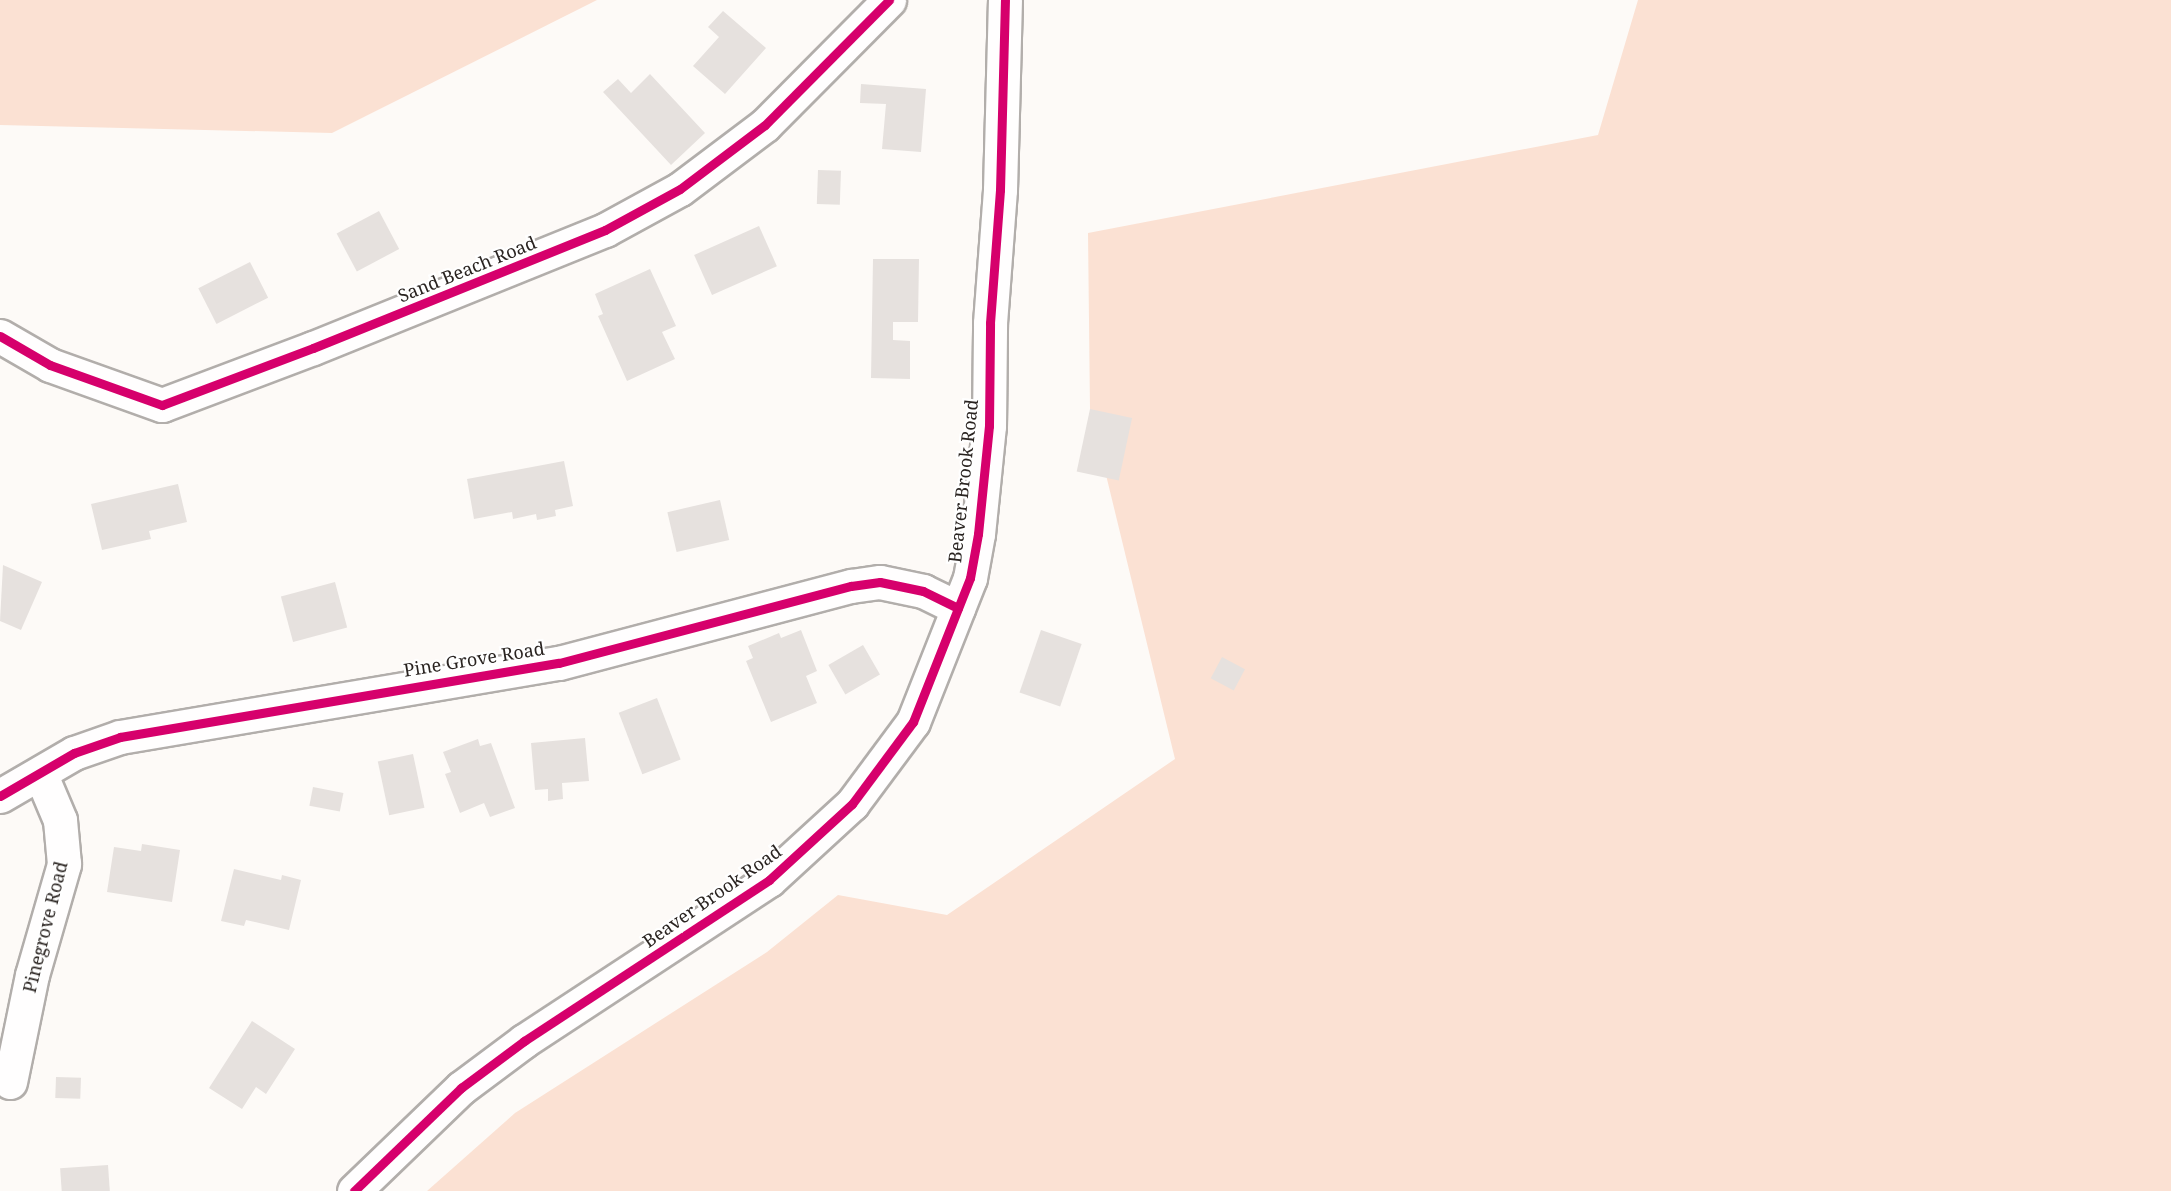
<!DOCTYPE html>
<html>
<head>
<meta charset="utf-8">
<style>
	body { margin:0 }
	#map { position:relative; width:2171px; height:1191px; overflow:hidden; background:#fdfaf7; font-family:"Noto Serif",serif }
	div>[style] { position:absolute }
	.green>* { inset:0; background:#fbe1d3 }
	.building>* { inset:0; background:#e6e1de; transform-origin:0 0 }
	.roads { filter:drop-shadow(2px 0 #b2aeab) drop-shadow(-2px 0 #b2aeab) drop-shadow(0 2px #b2aeab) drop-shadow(0 -2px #b2aeab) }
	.minor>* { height:33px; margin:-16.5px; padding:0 16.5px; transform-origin:16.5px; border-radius:16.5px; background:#fffefe }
	.cycleway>* { height:9px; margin:-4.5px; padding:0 4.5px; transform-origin:4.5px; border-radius:4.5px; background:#d6006c }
	span { translate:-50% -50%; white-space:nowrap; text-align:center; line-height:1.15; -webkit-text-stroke:4.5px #fff; paint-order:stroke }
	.street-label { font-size:18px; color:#2a2421 }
</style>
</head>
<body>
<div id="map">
	<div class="green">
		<i style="clip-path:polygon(0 0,597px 0,332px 133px,0 125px)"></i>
		<i style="clip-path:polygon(1638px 0,2171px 0,2171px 1191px,427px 1191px,515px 1113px,767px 952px,838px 895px,947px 915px,1175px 759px,1090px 409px,1088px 233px,1598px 135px)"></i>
	</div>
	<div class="building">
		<i style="clip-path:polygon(723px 11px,766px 48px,725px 94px,693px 66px,719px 37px,708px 27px)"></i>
		<i style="clip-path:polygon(650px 74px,705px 133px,671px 165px,603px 92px,618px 79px,631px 93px)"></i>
		<i style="clip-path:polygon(861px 84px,926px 89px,921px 152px,882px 149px,886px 104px,860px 103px)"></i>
		<i style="left:818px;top:170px;width:23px;height:34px;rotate:2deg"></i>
		<i style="left:379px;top:211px;width:43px;height:48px;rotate:62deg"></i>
		<i style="left:759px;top:226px;width:44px;height:71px;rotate:66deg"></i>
		<i style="clip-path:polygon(873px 259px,919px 259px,918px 322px,893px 322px,893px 340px,910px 341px,910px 379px,871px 378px)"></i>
		<i style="left:250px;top:262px;width:40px;height:58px;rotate:63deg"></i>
		<i style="clip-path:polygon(650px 269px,676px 326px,662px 332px,675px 359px,627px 381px,598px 316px,603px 314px,595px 294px)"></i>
		<i style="left:1090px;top:409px;width:43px;height:64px;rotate:12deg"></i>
		<i style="clip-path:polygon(564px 461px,573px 506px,555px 510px,556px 516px,537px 520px,536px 514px,513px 519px,512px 512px,474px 519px,467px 479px)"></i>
		<i style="clip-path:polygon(178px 484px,187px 522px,149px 531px,151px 539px,102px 550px,91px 504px)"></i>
		<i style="left:720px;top:500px;width:41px;height:54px;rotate:77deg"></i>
		<i style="clip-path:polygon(3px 565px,42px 582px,21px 630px,0 621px)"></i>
		<i style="left:335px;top:582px;width:47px;height:56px;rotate:75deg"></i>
		<i style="clip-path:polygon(801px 630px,817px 671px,806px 676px,817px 703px,771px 722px,746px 661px,753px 658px,748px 646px,779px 633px,781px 638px)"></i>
		<i style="left:1041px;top:630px;width:43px;height:66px;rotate:19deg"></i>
		<i style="left:863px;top:645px;width:34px;height:40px;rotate:60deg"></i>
		<i style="left:1222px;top:657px;width:26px;height:24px;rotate:28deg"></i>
		<i style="left:657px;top:698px;width:66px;height:41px;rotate:69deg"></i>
		<i style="clip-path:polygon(585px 738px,589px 781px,562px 783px,563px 799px,548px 801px,548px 789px,535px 790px,531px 743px)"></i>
		<i style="clip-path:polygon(478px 739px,480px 746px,491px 743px,515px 808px,490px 817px,484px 803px,460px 813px,445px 774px,451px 772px,443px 752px)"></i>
		<i style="left:413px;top:754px;width:55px;height:36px;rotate:78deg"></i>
		<i style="left:313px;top:787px;width:31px;height:19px;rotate:11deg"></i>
		<i style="clip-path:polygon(142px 844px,180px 850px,172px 902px,107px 892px,114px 847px,141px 851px)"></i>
		<i style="clip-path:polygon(234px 869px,281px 880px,282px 875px,301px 880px,289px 930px,246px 920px,244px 926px,221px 921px)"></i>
		<i style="clip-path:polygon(252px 1021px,295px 1049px,266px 1094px,256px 1087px,242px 1109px,209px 1088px)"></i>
		<i style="left:56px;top:1077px;width:25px;height:21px;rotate:2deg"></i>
		<i style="left:108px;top:1165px;width:26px;height:48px;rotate:86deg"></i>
	</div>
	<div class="roads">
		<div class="minor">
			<i style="left:0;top:336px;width:58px;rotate:30.1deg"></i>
			<i style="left:50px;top:365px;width:119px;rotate:19.7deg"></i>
			<i style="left:162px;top:405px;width:161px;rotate:-20.7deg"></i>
			<i style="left:313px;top:348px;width:315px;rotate:-22deg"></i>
			<i style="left:605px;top:230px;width:85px;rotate:-28.7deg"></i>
			<i style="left:680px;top:189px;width:106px;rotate:-37deg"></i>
			<i style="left:765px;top:125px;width:176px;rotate:-45.2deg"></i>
			<i style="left:0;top:796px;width:86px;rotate:-30.2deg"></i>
			<i style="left:74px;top:753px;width:49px;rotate:-19.2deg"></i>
			<i style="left:120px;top:737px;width:445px;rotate:-9.6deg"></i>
			<i style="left:559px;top:663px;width:302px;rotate:-14.8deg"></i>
			<i style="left:851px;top:586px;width:29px;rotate:-8deg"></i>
			<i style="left:880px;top:582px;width:44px;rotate:11.8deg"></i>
			<i style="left:923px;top:591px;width:39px;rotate:26deg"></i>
			<i style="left:10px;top:1082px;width:109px;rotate:-78.4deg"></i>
			<i style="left:32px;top:975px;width:116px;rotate:-73.9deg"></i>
			<i style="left:64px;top:864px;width:44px;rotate:-95.2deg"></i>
			<i style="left:60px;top:820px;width:49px;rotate:-112.9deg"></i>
			<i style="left:354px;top:1191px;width:149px;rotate:-43.9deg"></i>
			<i style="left:461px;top:1088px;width:79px;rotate:-36.7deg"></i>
			<i style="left:524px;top:1041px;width:293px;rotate:-33.3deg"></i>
			<i style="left:769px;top:880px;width:113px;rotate:-42.5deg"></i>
			<i style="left:852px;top:804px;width:102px;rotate:-53.4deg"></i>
			<i style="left:913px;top:722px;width:155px;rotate:-68.4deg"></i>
			<i style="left:970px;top:578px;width:45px;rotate:-79.7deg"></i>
			<i style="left:978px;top:534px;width:109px;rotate:-84.2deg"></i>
			<i style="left:989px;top:426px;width:103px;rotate:-89.4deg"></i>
			<i style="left:990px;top:323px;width:133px;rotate:-85.7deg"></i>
			<i style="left:1000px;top:190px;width:190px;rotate:-88.5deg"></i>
		</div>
	</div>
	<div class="cycleway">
		<i style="left:0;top:336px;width:58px;rotate:30.1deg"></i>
		<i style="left:50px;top:365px;width:119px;rotate:19.7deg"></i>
		<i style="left:162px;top:405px;width:161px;rotate:-20.7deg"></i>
		<i style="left:313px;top:348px;width:315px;rotate:-22deg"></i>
		<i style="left:605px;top:230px;width:85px;rotate:-28.7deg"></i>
		<i style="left:680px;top:189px;width:106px;rotate:-37deg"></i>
		<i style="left:765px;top:125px;width:176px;rotate:-45.2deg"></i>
		<i style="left:0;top:796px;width:86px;rotate:-30.2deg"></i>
		<i style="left:74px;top:753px;width:49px;rotate:-19.2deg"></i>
		<i style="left:120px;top:737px;width:445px;rotate:-9.6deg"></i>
		<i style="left:559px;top:663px;width:302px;rotate:-14.8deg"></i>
		<i style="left:851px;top:586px;width:29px;rotate:-8deg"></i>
		<i style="left:880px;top:582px;width:44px;rotate:11.8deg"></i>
		<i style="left:923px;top:591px;width:39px;rotate:26deg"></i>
		<i style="left:354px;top:1191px;width:149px;rotate:-43.9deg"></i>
		<i style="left:461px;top:1088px;width:79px;rotate:-36.7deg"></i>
		<i style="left:524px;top:1041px;width:293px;rotate:-33.3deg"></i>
		<i style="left:769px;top:880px;width:113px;rotate:-42.5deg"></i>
		<i style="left:852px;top:804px;width:102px;rotate:-53.4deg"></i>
		<i style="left:913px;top:722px;width:155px;rotate:-68.4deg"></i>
		<i style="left:970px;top:578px;width:45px;rotate:-79.7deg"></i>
		<i style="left:978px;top:534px;width:109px;rotate:-84.2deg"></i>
		<i style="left:989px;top:426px;width:103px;rotate:-89.4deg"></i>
		<i style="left:990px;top:323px;width:133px;rotate:-85.7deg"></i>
		<i style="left:1000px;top:190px;width:190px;rotate:-88.5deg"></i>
	</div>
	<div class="street-label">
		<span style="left:467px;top:269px;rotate:-22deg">Sand Beach Road</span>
		<span style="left:963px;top:481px;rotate:-84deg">Beaver Brook Road</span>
		<span style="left:474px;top:659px;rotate:-9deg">Pine Grove Road</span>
		<span style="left:712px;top:896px;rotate:-35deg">Beaver Brook Road</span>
		<span style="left:45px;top:927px;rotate:-76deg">Pinegrove Road</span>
	</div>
</div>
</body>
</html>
